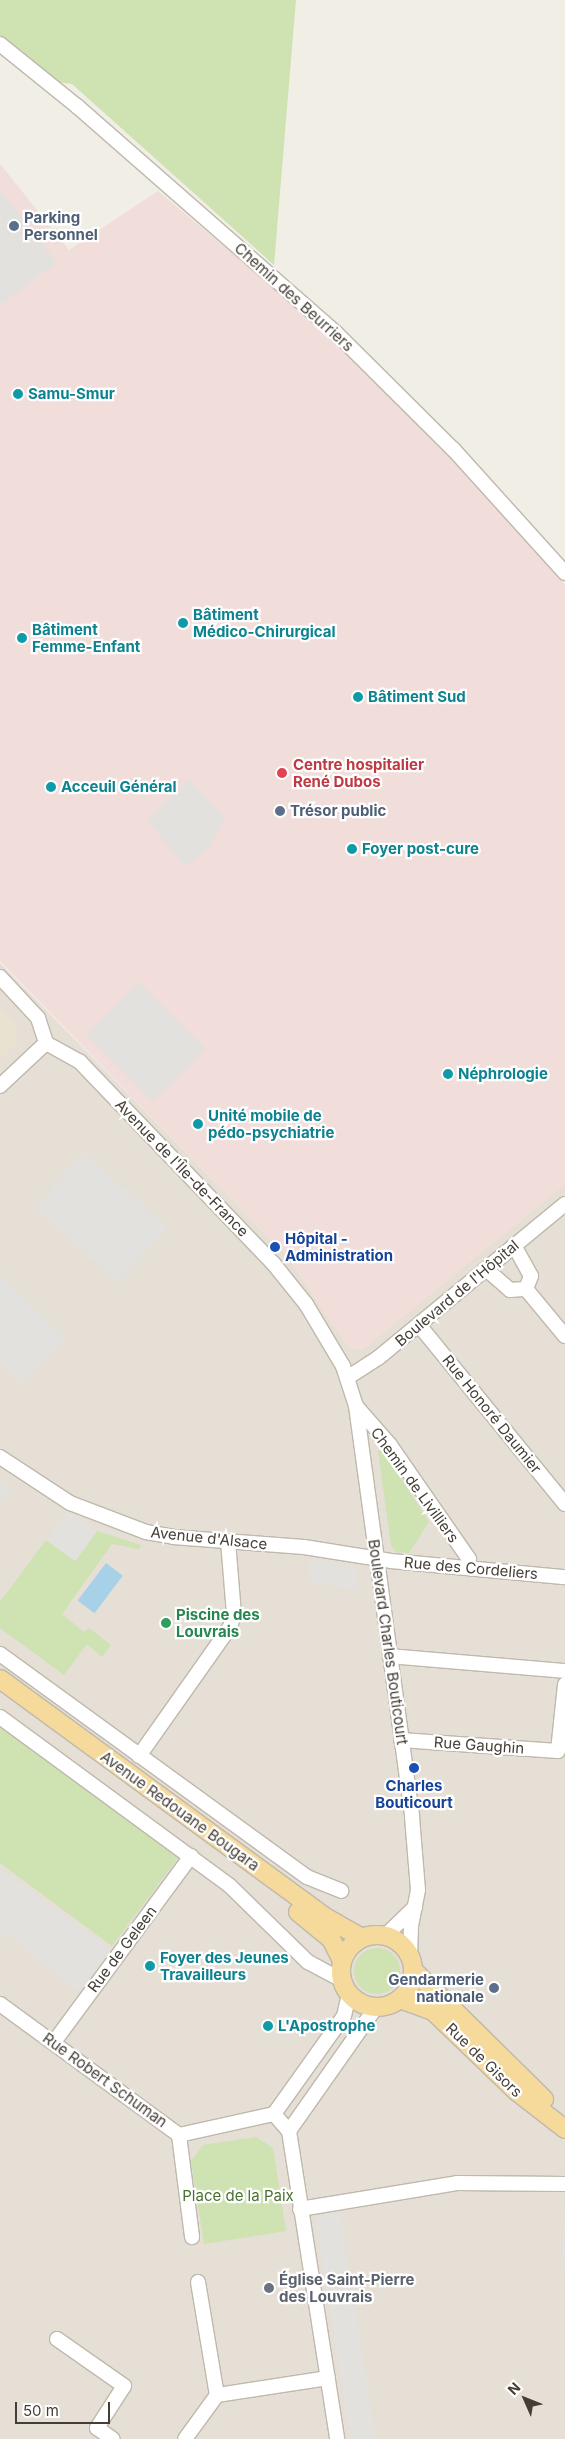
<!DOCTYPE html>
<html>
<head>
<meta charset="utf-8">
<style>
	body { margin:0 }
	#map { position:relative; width:565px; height:2439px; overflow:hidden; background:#f1eee6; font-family:Inter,sans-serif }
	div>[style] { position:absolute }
	.residential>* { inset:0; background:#e5dfd5 }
	.education>* { inset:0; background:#e9e2d1 }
	.medical>* { inset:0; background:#f1ddda }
	.green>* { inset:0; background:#cee2b2 }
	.round { border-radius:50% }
	.parking>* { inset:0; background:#e3e1de; transform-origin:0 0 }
	.water>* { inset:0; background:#a7d0e9; transform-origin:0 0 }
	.roads { filter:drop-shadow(1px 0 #bfb8ad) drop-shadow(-1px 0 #bfb8ad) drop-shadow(0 1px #bfb8ad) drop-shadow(0 -1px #bfb8ad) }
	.minor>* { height:14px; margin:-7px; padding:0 7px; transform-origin:7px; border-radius:7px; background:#fff }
	.major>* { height:18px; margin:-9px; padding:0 9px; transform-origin:9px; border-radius:9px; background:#f5da9c }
	.major>.ring { margin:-9px; padding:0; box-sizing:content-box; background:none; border:18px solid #f5da9c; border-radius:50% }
	.dots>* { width:14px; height:14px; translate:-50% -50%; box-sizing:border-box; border:2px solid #fff; border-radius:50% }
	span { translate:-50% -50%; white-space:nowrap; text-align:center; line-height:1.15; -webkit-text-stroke:4.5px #fff; paint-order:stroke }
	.service-label { font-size:15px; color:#4e5e75; font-weight:700 }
	.left { translate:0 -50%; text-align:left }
	.right { translate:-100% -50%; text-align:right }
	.street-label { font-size:15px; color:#443e36 }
	.culture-label { font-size:15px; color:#0d838f; font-weight:700 }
	.health-label { font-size:15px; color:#be3a42; font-weight:700 }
	.transit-label { font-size:15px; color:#164399; font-weight:700 }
	.leisure-label { font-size:15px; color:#27864d; font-weight:700 }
	.park-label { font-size:15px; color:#49702f }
	.worship-label { font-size:15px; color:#5b616d; font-weight:700 }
	.north { position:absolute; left:500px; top:2374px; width:50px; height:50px; -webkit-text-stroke:4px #fff; paint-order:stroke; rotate:314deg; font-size:14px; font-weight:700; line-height:20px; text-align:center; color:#443e36 }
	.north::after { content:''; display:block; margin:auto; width:18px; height:22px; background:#443e36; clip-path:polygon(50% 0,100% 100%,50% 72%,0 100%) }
	.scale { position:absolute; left:15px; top:2402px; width:95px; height:22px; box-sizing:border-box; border:2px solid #443e36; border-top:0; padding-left:6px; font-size:15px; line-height:18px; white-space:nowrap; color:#443e36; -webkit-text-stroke:4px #fff; paint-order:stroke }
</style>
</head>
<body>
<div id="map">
	<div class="residential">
		<i style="clip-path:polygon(0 963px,287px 1256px,349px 1348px,363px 1349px,565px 1184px,565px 2439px,0 2439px)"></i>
	</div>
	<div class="education">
		<i style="clip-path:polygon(0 1006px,16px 1023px,16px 1044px,0 1060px)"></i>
	</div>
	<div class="medical">
		<i style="clip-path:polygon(0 164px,69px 250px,158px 191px,334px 339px,430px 433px,565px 585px,565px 1184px,363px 1349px,349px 1348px,287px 1256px,0 961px)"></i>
	</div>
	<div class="green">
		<i style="clip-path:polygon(0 0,296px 0,274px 265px,72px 84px,57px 82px,0 35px)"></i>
		<i style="clip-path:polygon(382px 1449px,429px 1522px,409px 1553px,396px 1552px,391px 1545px,378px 1451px)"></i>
		<i style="clip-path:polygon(97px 1531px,141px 1545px,139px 1549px,112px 1544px,62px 1614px,84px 1632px,89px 1628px,111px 1645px,102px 1657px,87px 1644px,64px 1675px,0 1628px,0 1602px,46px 1540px,75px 1561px)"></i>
		<i style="clip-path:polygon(0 1726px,178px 1858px,112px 1946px,0 1863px)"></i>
		<i class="round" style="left:354px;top:1948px;width:46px;height:46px"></i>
		<i style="clip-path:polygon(256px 2137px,273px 2148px,286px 2231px,204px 2244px,191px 2161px,203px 2145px)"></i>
	</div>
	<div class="parking">
		<i style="clip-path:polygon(0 190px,57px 262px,0 306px)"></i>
		<i style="clip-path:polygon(189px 779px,225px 817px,209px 847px,190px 863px,182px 864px,148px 821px)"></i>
		<i style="left:139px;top:982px;width:94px;height:75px;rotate:45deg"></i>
		<i style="left:85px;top:1152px;width:113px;height:74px;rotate:43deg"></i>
		<i style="clip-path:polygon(0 1274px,66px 1339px,22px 1383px,0 1361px)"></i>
		<i style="clip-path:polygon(0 1481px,11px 1489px,0 1505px)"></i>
		<i style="left:68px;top:1510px;width:36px;height:37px;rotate:36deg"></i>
		<i style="clip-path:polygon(309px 1558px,356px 1567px,357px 1590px,309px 1582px)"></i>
		<i style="clip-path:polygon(0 1868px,110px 1949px,79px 1991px,0 1930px)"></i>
		<i style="clip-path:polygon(565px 2200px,565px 2268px,561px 2267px)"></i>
		<i style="left:340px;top:2213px;width:229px;height:25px;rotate:81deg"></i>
	</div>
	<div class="water">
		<i style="left:106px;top:1563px;width:21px;height:47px;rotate:37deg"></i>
	</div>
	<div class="roads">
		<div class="minor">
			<i style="left:0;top:44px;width:100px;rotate:38.9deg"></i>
			<i style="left:78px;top:107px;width:343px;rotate:41.2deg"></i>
			<i style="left:336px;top:333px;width:165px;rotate:44.8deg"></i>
			<i style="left:453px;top:449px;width:167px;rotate:47.9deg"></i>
			<i style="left:0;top:977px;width:56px;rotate:47.2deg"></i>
			<i style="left:38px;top:1018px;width:26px;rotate:72deg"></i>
			<i style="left:46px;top:1043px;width:39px;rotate:29deg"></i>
			<i style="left:80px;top:1062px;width:279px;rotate:46.2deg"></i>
			<i style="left:273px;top:1263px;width:53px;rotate:51.2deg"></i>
			<i style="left:306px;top:1304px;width:72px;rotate:59.2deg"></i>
			<i style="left:343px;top:1366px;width:42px;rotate:72deg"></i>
			<i style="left:356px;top:1406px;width:415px;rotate:82.2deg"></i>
			<i style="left:412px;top:1817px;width:73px;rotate:85.3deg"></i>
			<i style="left:418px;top:1890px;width:38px;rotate:101deg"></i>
			<i style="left:411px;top:1927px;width:30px;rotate:92deg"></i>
			<i style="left:0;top:1086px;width:63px;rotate:-43.1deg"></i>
			<i style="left:486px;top:1269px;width:32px;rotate:41deg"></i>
			<i style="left:510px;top:1290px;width:16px;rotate:-4deg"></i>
			<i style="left:526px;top:1289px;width:14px;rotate:-69deg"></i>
			<i style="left:531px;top:1276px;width:35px;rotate:-119deg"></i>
			<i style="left:526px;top:1289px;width:61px;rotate:50.3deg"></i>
			<i style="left:419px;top:1325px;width:231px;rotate:50.8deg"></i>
			<i style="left:347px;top:1378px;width:37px;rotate:-33deg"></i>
			<i style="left:378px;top:1358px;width:242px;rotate:-39.5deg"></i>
			<i style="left:356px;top:1406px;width:52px;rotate:48.9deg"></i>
			<i style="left:390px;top:1445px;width:139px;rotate:55.3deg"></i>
			<i style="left:469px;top:1559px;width:8px;rotate:90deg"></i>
			<i style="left:0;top:1457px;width:84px;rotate:33.3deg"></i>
			<i style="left:70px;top:1503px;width:81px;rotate:20.9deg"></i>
			<i style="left:146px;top:1532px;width:27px;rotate:10deg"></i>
			<i style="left:173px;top:1537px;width:131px;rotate:4.4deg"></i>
			<i style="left:304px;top:1547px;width:88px;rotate:9.1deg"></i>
			<i style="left:391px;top:1561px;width:175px;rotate:5.3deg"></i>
			<i style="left:0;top:1654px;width:379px;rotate:36deg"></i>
			<i style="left:307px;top:1877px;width:37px;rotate:22deg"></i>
			<i style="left:390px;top:1656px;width:176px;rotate:4.9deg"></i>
			<i style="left:0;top:1717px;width:285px;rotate:36.3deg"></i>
			<i style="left:230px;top:1886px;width:109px;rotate:44.3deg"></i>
			<i style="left:308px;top:1962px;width:38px;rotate:28deg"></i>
			<i style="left:401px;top:1740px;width:157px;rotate:4deg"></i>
			<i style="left:558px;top:1751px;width:67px;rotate:-84deg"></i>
			<i style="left:139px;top:1756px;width:158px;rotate:-54.8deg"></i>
			<i style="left:230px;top:1627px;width:14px;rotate:-73deg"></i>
			<i style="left:234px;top:1614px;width:73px;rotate:-94.7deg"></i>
			<i style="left:385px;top:1936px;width:42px;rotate:-44deg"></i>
			<i style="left:0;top:2004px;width:222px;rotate:36.2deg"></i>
			<i style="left:179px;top:2135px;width:97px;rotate:-12.5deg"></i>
			<i style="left:54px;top:2042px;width:231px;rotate:-53.6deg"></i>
			<i style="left:274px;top:2114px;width:23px;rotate:49deg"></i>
			<i style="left:289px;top:2131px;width:312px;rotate:81.1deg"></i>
			<i style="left:274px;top:2114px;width:120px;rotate:-54.5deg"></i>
			<i style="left:344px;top:2016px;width:23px;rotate:-77deg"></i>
			<i style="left:289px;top:2131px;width:151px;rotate:-54.9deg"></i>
			<i style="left:179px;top:2135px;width:103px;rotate:82.7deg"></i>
			<i style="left:300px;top:2209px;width:159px;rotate:-9.4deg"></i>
			<i style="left:457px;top:2183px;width:108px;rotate:0.5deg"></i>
			<i style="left:198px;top:2282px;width:115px;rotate:80.5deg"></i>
			<i style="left:217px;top:2395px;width:112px;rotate:-8.7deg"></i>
			<i style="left:57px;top:2339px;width:82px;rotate:35deg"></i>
			<i style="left:124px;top:2386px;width:50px;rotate:122.7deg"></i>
			<i style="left:97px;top:2428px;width:19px;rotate:35deg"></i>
			<i style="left:185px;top:2439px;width:54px;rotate:-54deg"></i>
		</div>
		<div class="major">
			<i style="left:0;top:1679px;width:405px;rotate:36.2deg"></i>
			<i style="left:327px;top:1918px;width:40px;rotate:29.7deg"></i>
			<i style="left:298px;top:1912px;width:43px;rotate:39.3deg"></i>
			<i style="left:331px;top:1939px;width:25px;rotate:63deg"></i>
			<i class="ring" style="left:341px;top:1935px;width:54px;height:54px"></i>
			<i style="left:413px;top:1970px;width:184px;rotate:44.6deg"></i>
			<i style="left:400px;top:1999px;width:35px;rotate:20deg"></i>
			<i style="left:433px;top:2011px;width:115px;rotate:43.9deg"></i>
			<i style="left:516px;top:2091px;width:62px;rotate:37.8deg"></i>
		</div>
	</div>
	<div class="dots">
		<i style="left:14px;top:226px;background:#5c6f8a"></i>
		<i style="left:18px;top:394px;background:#0f9aa8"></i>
		<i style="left:183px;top:623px;background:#0f9aa8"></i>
		<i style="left:22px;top:638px;background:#0f9aa8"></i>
		<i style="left:358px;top:697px;background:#0f9aa8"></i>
		<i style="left:282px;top:773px;background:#e0444e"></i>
		<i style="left:51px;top:787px;background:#0f9aa8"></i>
		<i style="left:280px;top:811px;background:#5c6f8a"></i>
		<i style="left:352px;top:849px;background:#0f9aa8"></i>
		<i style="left:448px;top:1074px;background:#0f9aa8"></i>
		<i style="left:198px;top:1124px;background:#0f9aa8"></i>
		<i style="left:275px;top:1247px;background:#1a4fb4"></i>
		<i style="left:166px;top:1623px;background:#2e9e5b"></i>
		<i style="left:414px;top:1768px;background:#1a4fb4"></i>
		<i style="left:150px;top:1966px;background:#0f9aa8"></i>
		<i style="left:494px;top:1988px;background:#5c6f8a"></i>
		<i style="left:268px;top:2026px;background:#0f9aa8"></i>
		<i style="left:269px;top:2288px;background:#6b7280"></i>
	</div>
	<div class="service-label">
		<span class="left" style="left:24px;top:226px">Parking<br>Personnel</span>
		<span class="left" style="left:290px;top:811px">Trésor public</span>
		<span class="right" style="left:484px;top:1988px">Gendarmerie<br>nationale</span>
	</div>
	<div class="street-label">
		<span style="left:294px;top:297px;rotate:42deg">Chemin des Beurriers</span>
		<span style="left:182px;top:1168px;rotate:46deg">Avenue de l'Île-de-France</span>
		<span style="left:457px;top:1293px;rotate:-40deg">Boulevard de l'Hôpital</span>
		<span style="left:492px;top:1414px;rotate:51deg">Rue Honoré Daumier</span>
		<span style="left:415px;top:1485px;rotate:54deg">Chemin de Livilliers</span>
		<span style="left:209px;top:1538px;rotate:6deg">Avenue d'Alsace</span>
		<span style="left:471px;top:1568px;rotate:5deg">Rue des Cordeliers</span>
		<span style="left:388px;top:1642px;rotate:82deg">Boulevard Charles Bouticourt</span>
		<span style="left:479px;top:1745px;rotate:4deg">Rue Gaughin</span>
		<span style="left:180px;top:1811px;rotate:36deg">Avenue Redouane Bougara</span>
		<span style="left:122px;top:1949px;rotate:-53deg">Rue de Geleen</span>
		<span style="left:484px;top:2060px;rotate:44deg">Rue de Gisors</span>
		<span style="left:105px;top:2080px;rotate:36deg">Rue Robert Schuman</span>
	</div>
	<div class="culture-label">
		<span class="left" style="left:28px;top:394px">Samu-Smur</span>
		<span class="left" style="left:193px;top:623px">Bâtiment<br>Médico-Chirurgical</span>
		<span class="left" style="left:32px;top:638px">Bâtiment<br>Femme-Enfant</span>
		<span class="left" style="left:368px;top:697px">Bâtiment Sud</span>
		<span class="left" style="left:61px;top:787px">Acceuil Général</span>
		<span class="left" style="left:362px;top:849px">Foyer post-cure</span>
		<span class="left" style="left:458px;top:1074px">Néphrologie</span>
		<span class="left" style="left:208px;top:1124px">Unité mobile de<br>pédo-psychiatrie</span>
		<span class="left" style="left:160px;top:1966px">Foyer des Jeunes<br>Travailleurs</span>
		<span class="left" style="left:278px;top:2026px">L'Apostrophe</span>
	</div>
	<div class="health-label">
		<span class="left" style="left:293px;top:773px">Centre hospitalier<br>René Dubos</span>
	</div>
	<div class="transit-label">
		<span class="left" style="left:285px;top:1247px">Hôpital -<br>Administration</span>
		<span style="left:414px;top:1794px">Charles<br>Bouticourt</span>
	</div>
	<div class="leisure-label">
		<span class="left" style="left:176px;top:1623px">Piscine des<br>Louvrais</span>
	</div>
	<div class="park-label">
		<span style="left:238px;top:2196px">Place de la Paix</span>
	</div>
	<div class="worship-label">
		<span class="left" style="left:279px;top:2288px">Église Saint-Pierre<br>des Louvrais</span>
	</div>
	<div class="north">N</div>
	<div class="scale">50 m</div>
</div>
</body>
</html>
